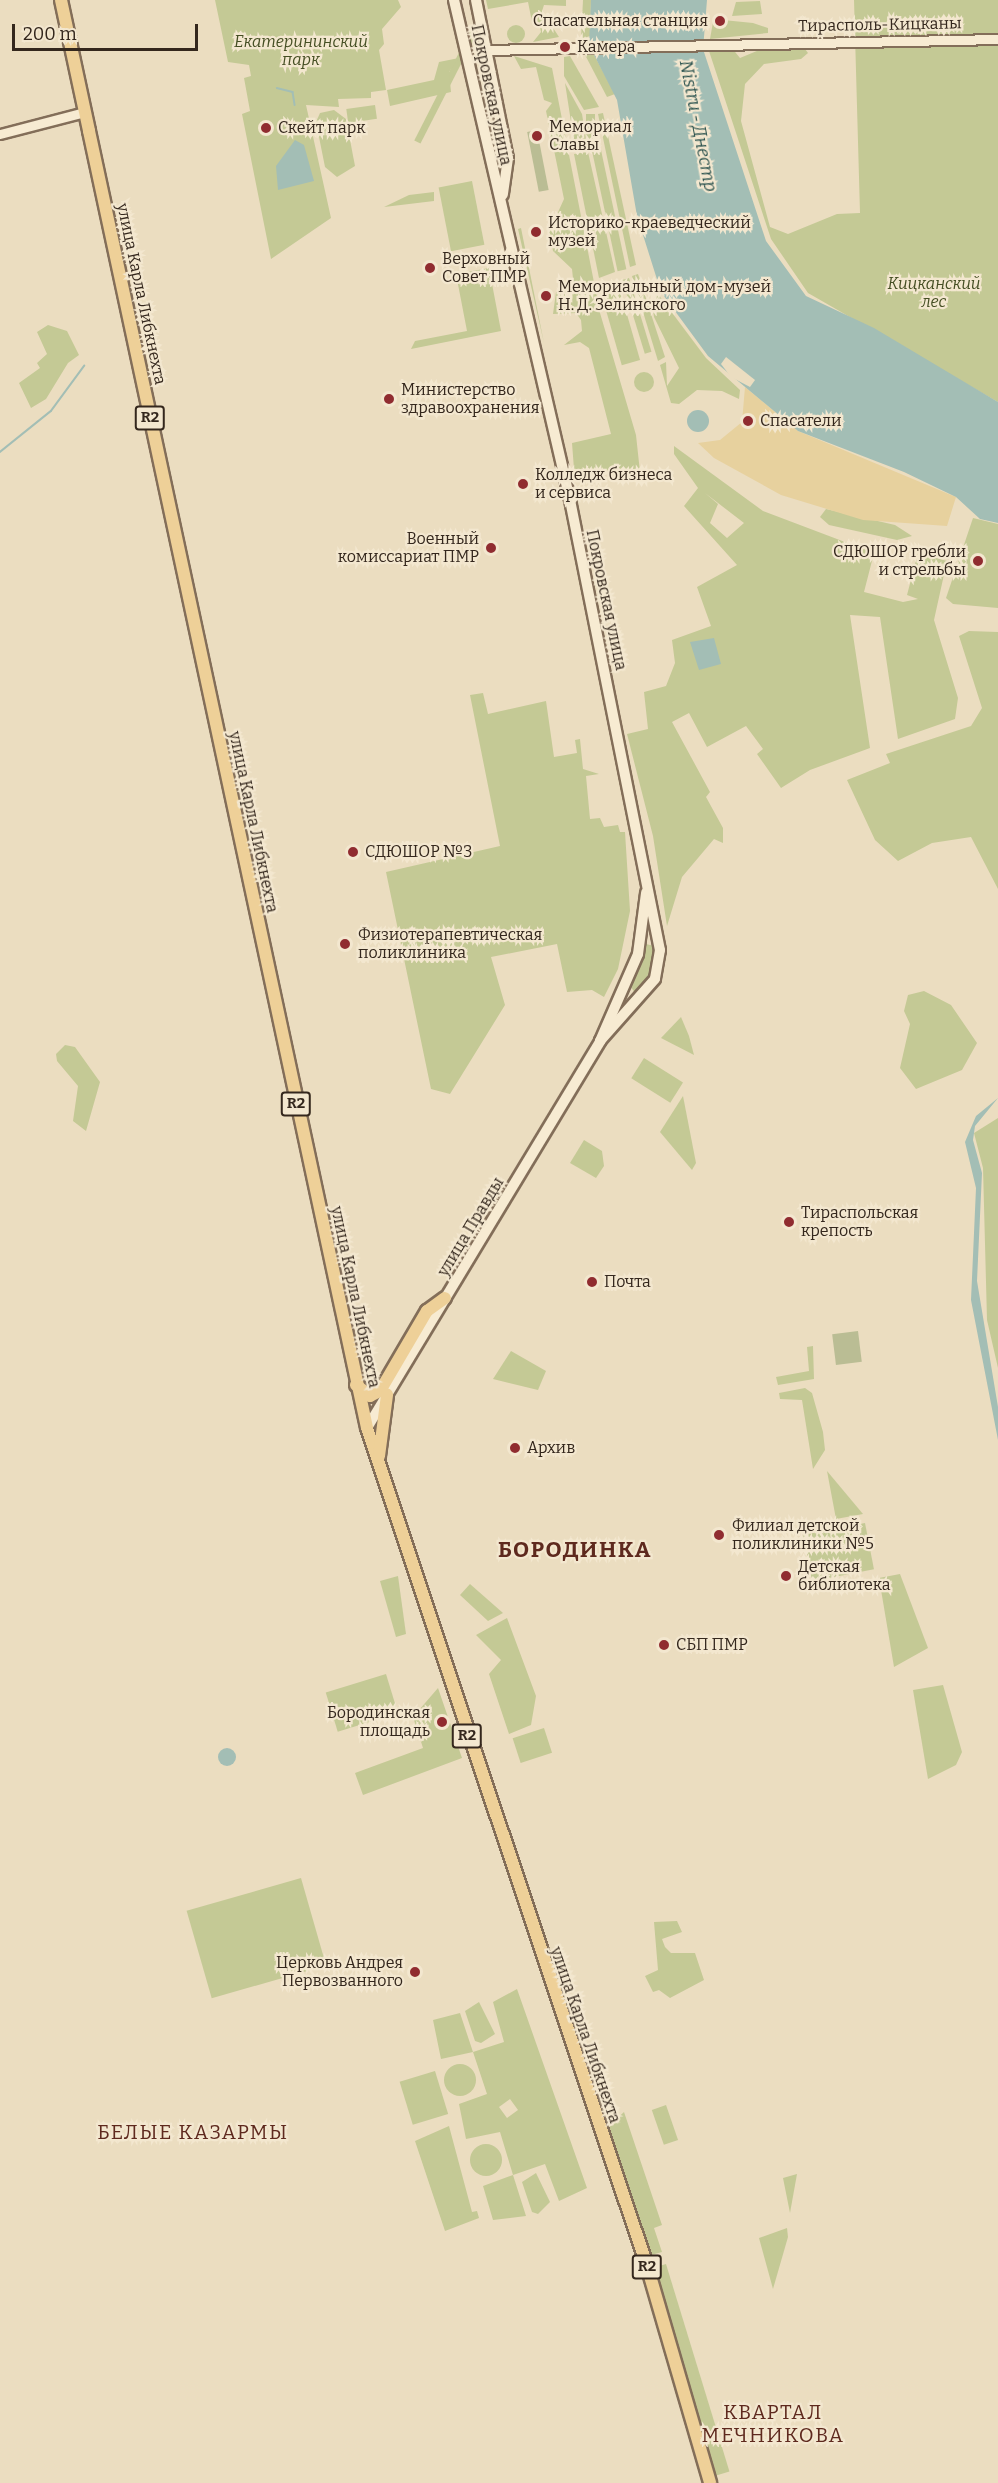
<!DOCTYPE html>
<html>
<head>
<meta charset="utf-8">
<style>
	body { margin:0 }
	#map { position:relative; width:998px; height:2483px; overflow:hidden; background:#ebddc0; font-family:Bitter,serif }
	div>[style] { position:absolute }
	.green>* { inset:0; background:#c4c995; transform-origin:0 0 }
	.round { border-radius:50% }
	.sand>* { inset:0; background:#e7d19e }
	.cemetery>* { inset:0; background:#babd94; transform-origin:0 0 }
	.water>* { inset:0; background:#a3beb5 }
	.pier>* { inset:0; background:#ebddc0 }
	.stream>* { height:1.5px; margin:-0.75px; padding:0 0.75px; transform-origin:0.75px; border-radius:0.75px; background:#a3beb5 }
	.roads { filter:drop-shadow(2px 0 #836e59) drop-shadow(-2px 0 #836e59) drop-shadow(0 2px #836e59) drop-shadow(0 -2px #836e59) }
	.tertiary>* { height:9px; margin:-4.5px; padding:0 4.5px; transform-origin:4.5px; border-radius:4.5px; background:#f7ebd2 }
	.secondary>* { height:10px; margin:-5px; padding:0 5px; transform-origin:5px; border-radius:5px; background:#f7ebd2 }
	.primary>* { height:12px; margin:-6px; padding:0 6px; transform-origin:6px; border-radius:6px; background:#eed098 }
	.dots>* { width:16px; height:16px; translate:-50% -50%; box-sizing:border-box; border:3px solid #f3e7cf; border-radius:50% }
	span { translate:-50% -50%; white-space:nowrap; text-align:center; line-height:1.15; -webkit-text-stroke:4.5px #f3e7cf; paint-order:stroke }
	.shield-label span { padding:2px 4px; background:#f3e7cf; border:2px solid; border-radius:4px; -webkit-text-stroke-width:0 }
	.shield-label { font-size:15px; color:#34271d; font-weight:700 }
	.poi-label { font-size:16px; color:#34271d }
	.right { translate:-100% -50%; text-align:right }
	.left { translate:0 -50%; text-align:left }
	.street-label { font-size:16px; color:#34271d }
	.park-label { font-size:16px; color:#464f24; font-style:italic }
	.water-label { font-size:18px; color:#2c534f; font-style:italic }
	.quarter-label { font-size:20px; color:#5e291e; letter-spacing:1.5px }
	.district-label { font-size:22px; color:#5e291e; font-weight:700; letter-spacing:1.5px }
	.scale { position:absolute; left:12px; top:24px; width:186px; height:27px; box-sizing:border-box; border:3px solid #34271d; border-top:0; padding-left:8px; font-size:18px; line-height:21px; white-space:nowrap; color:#34271d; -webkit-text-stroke:4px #f3e7cf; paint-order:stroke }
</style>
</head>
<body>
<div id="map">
	<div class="green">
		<i style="clip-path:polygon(215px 0,398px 0,401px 7px,382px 29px,384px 44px,379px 50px,386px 90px,371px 92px,371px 98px,338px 99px,339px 107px,306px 105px,331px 218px,271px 259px,242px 114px,250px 111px,244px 78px,251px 76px,249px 65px,228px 62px)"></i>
		<i style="clip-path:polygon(486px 0,566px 0,566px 6px,544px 5px,542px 11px,559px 37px,533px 42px,541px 32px,539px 22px,532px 22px,528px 2px,488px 9px)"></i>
		<i style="clip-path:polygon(583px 0,591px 0,590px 36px,581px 39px)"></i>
		<i style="clip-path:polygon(854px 0,998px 0,998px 402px,808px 293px,771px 239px,709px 51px,731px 47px,740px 58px,769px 46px,802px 45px,808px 53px,801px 59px,764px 64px,745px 84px,741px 121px,770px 227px,788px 234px,837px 214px,860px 213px)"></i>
		<i style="clip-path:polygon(760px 1px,762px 14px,732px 16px,736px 2px)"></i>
		<i style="clip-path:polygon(723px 20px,753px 23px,768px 28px,768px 33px,710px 39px,713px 22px)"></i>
		<i class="round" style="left:507px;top:25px;width:18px;height:18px"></i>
		<i style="left:471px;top:29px;width:7px;height:125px;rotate:27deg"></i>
		<i style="clip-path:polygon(583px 51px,592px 51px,615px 94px,607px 97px)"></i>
		<i style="clip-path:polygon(514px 56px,552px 68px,600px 313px,636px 435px,640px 472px,574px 469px,572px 443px,611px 434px,589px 348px,580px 342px,564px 345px,582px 331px,581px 320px,576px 313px,553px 314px,556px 292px,574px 288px,572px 269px,553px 251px,549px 232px,564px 199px,546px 111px,552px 103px,544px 100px,536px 67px,521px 69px)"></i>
		<i style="clip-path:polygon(570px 56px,599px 107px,584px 110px,564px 76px,564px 57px)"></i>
		<i style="clip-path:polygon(459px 58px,449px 72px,451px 92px,390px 106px,387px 90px,434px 80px,439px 62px)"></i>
		<i style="clip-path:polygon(565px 83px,582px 114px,587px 146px,575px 148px)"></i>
		<i style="left:375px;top:105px;width:14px;height:29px;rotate:82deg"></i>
		<i style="clip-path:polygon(334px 110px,346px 119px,355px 166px,337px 177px,325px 167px,316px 122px,320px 113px)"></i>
		<i style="clip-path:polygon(603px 113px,636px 265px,630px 267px,598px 114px)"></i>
		<i style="left:586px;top:114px;width:9px;height:31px"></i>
		<i style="left:601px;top:150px;width:122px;height:9px;rotate:78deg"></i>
		<i style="clip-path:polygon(588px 152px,615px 272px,599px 278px,574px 154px)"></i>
		<i style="left:472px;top:181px;width:65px;height:34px;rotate:79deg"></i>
		<i style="clip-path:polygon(434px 192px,434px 201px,384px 207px,409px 195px)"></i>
		<i style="clip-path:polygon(521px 228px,544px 343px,518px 229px)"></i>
		<i style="clip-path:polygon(489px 268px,501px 331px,411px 349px,415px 341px,467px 331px,456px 274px)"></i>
		<i style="clip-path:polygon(638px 274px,665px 357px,658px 361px,632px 276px)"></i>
		<i style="left:629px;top:278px;width:77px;height:7px;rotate:73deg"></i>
		<i style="left:618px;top:283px;width:80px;height:19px;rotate:74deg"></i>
		<i style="clip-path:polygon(658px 294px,706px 358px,740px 390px,739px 399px,722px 391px,697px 390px,679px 404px,671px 403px,660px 365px,666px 362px,667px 386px,679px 368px,654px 317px,652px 304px)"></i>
		<i style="clip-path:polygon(48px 325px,67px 331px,79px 355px,68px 363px,46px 399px,31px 408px,19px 383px,40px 368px,37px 363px,47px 354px,37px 332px)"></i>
		<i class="round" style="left:634px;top:372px;width:20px;height:20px"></i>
		<i style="clip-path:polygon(evenodd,674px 446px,763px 511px,874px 553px,864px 592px,903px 602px,918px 599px,907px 595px,918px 553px,947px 561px,934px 620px,958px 698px,955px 719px,898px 739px,880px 617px,850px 615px,870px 748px,810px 770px,781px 788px,757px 754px,763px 749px,746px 726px,707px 747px,689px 713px,672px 722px,710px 792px,706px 797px,723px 828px,723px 843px,714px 839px,682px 877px,667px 926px,653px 836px,627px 734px,648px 729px,644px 692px,666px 686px,675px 663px,672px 640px,711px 626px,697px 587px,737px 565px,684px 506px,698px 488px,674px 454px,674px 446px,705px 493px,744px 523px,727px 538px,710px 523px,718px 504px,705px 493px)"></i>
		<i style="clip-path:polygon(826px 509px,895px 525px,912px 536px,897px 540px,829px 525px,820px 517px)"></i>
		<i style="clip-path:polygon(973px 518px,998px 524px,998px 608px,953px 604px,946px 598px)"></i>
		<i style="clip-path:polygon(969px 631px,998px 632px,998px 889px,971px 837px,932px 843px,898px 861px,875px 840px,847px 780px,890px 763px,886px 754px,971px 726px,982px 708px,959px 636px)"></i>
		<i style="clip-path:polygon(483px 693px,488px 714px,546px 701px,554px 757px,577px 753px,575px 740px,580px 739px,583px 769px,599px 774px,586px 776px,590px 819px,600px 818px,604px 827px,618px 825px,620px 832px,625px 832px,630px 911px,618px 969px,604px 997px,592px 990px,567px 992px,557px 944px,491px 957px,505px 1005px,450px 1094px,431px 1089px,386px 872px,500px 846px,470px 695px)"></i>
		<i style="clip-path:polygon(646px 944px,654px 946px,653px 971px,635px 993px,631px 987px)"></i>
		<i style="clip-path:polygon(924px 991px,951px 1005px,977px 1043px,962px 1070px,916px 1089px,900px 1068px,910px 1024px,904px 1011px,908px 995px)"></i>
		<i style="clip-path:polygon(681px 1017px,689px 1036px,694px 1055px,661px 1038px)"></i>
		<i style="clip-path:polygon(65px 1045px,75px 1047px,100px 1082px,86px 1131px,73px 1121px,78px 1086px,57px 1061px,56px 1054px)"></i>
		<i style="left:644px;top:1058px;width:46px;height:24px;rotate:32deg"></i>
		<i style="clip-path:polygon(683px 1096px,696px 1163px,692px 1170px,660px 1132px)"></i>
		<i style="clip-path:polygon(998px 1118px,998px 1368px,987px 1320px,983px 1168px,974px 1133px)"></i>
		<i style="clip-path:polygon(584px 1140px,602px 1151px,604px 1166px,596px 1178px,570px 1163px)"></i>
		<i style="clip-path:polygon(813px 1346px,814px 1379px,778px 1385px,776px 1377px,809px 1371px,807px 1347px)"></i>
		<i style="clip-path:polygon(511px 1351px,546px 1371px,538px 1390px,493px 1379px)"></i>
		<i style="clip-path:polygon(805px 1388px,812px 1393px,823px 1432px,825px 1450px,813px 1469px,802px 1400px,780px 1399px,779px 1393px)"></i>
		<i style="clip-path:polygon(827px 1471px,863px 1514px,836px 1519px)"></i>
		<i style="left:865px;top:1523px;width:47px;height:63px;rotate:79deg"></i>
		<i style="clip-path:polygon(900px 1574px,928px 1648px,894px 1667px,879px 1578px)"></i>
		<i style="clip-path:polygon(398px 1576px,406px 1634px,396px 1637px,380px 1581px)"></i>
		<i style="clip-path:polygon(470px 1584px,503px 1613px,488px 1621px,460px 1595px)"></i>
		<i style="clip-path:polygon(507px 1618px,536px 1696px,531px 1725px,509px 1734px,489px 1674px,501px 1660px,476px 1635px)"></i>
		<i style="left:386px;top:1674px;width:41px;height:63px;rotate:73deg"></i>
		<i style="clip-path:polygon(943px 1685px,962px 1752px,956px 1765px,928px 1779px,913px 1690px)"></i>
		<i style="clip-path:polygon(438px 1688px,462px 1758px,363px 1795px,355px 1773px,423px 1748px,413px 1717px)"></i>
		<i style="left:544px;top:1728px;width:26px;height:33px;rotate:72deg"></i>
		<i style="left:301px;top:1878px;width:91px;height:119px;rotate:74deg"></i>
		<i style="clip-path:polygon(677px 1921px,682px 1932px,662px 1939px,665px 1947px,671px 1953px,695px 1953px,704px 1980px,670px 1998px,659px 1990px,653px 1992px,645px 1976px,658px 1970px,654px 1922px)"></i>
		<i style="clip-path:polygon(evenodd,517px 1989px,587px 2188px,559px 2201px,545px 2164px,513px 2175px,526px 2216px,493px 2220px,483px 2186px,513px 2175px,500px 2132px,466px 2139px,459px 2104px,487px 2094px,473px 2052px,441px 2059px,433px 2020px,460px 2013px,473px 2052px,504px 2042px,493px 2002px,517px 1989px,510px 2099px,518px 2110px,507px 2118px,499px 2107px,510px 2099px)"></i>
		<i style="clip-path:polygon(479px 2002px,495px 2034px,481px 2043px,475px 2041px,465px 2011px)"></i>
		<i class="round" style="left:444px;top:2064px;width:32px;height:32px"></i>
		<i style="left:435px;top:2071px;width:45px;height:37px;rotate:73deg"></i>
		<i style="left:666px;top:2105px;width:37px;height:15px;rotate:71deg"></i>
		<i style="clip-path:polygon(624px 2112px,662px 2225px,654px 2228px,662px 2252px,651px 2255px,609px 2126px)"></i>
		<i style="clip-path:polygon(449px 2126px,472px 2212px,477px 2211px,479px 2218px,445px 2231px,415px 2141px)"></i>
		<i class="round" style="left:470px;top:2144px;width:32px;height:32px"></i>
		<i style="clip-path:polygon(536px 2173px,550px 2202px,538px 2214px,532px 2212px,522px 2182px)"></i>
		<i style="clip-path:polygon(797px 2174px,790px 2213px,783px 2178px)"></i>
		<i style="clip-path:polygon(787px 2228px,788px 2237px,773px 2289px,759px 2238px)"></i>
		<i style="left:666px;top:2264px;width:217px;height:19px;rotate:73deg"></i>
	</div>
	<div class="sand">
		<i style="clip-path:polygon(745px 387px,798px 431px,956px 497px,947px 526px,863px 520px,781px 495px,714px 458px,698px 443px,720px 440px,742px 422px)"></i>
	</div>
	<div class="cemetery">
		<i style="left:537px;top:130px;width:61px;height:10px;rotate:79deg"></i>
		<i style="left:858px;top:1331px;width:31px;height:26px;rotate:83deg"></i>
	</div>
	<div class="water">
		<i style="clip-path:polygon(591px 0,707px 0,703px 49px,766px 241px,806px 296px,874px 328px,998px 402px,998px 523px,980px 519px,956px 497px,904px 472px,798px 431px,708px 356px,661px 292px,637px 216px,617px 100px,589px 45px)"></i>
		<i style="clip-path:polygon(295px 140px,304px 145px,314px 181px,278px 190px,276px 166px)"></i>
		<i class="round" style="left:687px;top:410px;width:22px;height:22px"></i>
		<i style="clip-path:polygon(714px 638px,721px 664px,699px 670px,690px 642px)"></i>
		<i style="clip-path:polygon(998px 1098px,975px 1126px,973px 1140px,982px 1173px,977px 1281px,998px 1407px,998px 1440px,971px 1300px,976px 1188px,965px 1142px,976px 1116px)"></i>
		<i class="round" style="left:218px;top:1748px;width:18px;height:18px"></i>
	</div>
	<div class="pier">
		<i style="clip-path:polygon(726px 357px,755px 380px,750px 387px,731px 377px,721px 364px)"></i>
	</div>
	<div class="stream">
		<i style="left:277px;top:88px;width:16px;rotate:14deg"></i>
		<i style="left:293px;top:92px;width:13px;rotate:81deg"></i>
		<i style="left:0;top:452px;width:65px;rotate:-38.8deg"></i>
		<i style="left:51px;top:411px;width:56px;rotate:-53.7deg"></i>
	</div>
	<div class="roads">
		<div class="tertiary">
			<i style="left:486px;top:50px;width:512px;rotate:-1.23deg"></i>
			<i style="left:0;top:134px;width:88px;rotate:-14.5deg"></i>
		</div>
		<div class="secondary">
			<i style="left:454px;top:0;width:513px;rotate:76.94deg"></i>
			<i style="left:570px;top:500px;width:459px;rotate:78.7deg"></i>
			<i style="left:660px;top:950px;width:29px;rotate:100deg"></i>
			<i style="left:655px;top:979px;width:83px;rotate:131.6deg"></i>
			<i style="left:476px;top:0;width:161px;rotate:78.6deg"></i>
			<i style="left:508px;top:158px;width:37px;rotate:98deg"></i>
			<i style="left:367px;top:1428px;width:452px;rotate:-58.9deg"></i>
			<i style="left:600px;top:1041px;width:95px;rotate:-66.4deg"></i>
			<i style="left:638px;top:954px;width:62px;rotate:-82.5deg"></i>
		</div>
		<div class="primary">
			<i style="left:61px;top:0;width:134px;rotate:77.9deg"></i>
			<i style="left:89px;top:131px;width:1326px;rotate:77.9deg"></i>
			<i style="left:367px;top:1428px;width:887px;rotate:71.52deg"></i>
			<i style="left:648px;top:2269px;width:223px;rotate:73.8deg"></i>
			<i style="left:356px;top:1385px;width:18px;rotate:38deg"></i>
			<i style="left:370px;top:1396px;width:11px;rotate:-27deg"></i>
			<i style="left:380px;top:1391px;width:93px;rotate:-59.6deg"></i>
			<i style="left:427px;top:1311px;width:22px;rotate:-36deg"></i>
			<i style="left:379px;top:1456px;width:62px;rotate:-82.5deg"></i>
		</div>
	</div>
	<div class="dots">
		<i style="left:720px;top:21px;background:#902c30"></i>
		<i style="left:565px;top:47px;background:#902c30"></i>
		<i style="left:266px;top:128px;background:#902c30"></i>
		<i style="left:537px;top:136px;background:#902c30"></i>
		<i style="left:536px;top:232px;background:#902c30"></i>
		<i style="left:430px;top:268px;background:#902c30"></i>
		<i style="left:546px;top:296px;background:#902c30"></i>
		<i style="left:389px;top:399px;background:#902c30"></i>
		<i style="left:748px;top:421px;background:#902c30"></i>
		<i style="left:523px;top:484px;background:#902c30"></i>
		<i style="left:491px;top:548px;background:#902c30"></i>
		<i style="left:978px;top:561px;background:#902c30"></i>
		<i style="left:353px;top:852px;background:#902c30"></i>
		<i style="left:345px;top:944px;background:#902c30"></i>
		<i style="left:789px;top:1222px;background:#902c30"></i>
		<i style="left:592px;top:1282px;background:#902c30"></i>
		<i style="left:515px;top:1448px;background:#902c30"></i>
		<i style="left:719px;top:1535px;background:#902c30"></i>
		<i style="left:786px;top:1576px;background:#902c30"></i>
		<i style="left:664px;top:1645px;background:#902c30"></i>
		<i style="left:442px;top:1722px;background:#902c30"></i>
		<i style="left:415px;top:1972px;background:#902c30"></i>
	</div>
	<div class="shield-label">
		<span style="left:150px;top:418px">R2</span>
		<span style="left:296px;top:1104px">R2</span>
		<span style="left:467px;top:1736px">R2</span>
		<span style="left:647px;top:2267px">R2</span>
	</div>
	<div class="poi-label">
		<span class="right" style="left:708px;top:21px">Спасательная станция</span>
		<span class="left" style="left:577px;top:47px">Камера</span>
		<span class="left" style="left:549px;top:136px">Мемориал<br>Славы</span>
		<span class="left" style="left:278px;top:128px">Скейт парк</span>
		<span class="left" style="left:548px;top:232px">Историко-краеведческий<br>музей</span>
		<span class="left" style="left:442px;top:268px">Верховный<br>Совет ПМР</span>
		<span class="left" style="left:558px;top:296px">Мемориальный дом-музей<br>Н. Д. Зелинского</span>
		<span class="left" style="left:401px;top:399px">Министерство<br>здравоохранения</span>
		<span class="left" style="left:760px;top:421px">Спасатели</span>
		<span class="left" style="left:535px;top:484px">Колледж бизнеса<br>и сервиса</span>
		<span class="right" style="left:479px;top:548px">Военный<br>комиссариат ПМР</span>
		<span class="right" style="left:966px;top:561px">СДЮШОР гребли<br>и стрельбы</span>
		<span class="left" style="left:365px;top:852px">СДЮШОР №3</span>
		<span class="left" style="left:358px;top:944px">Физиотерапевтическая<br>поликлиника</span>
		<span class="left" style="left:801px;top:1222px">Тираспольская<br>крепость</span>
		<span class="left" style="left:604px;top:1282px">Почта</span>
		<span class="left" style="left:527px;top:1448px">Архив</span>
		<span class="left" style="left:732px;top:1535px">Филиал детской<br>поликлиники №5</span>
		<span class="left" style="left:798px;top:1576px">Детская<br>библиотека</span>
		<span class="left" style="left:676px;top:1645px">СБП ПМР</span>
		<span class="right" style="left:430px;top:1722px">Бородинская<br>площадь</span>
		<span class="right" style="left:403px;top:1972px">Церковь Андрея<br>Первозванного</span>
	</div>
	<div class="street-label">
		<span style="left:880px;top:25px;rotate:-1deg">Тирасполь-Кицканы</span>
		<span style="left:491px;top:95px;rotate:78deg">Покровская улица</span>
		<span style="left:141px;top:294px;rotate:78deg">улица Карла Либкнехта</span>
		<span style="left:606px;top:600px;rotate:78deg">Покровская улица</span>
		<span style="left:253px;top:822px;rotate:78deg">улица Карла Либкнехта</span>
		<span style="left:471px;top:1227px;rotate:-59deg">улица Правды</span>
		<span style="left:355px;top:1297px;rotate:78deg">улица Карла Либкнехта</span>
		<span style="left:585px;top:2035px;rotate:71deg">улица Карла Либкнехта</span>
	</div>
	<div class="park-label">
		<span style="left:301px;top:51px">Екатерининский<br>парк</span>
		<span style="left:934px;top:293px">Кицканский<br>лес</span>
	</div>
	<div class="water-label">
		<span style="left:698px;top:126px;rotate:79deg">Nistru - Днестр</span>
	</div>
	<div class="quarter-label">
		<span style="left:193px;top:2132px">БЕЛЫЕ КАЗАРМЫ</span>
		<span style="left:773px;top:2424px">КВАРТАЛ<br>МЕЧНИКОВА</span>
	</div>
	<div class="district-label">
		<span style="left:575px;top:1550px">БОРОДИНКА</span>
	</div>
	<div class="scale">200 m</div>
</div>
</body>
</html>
